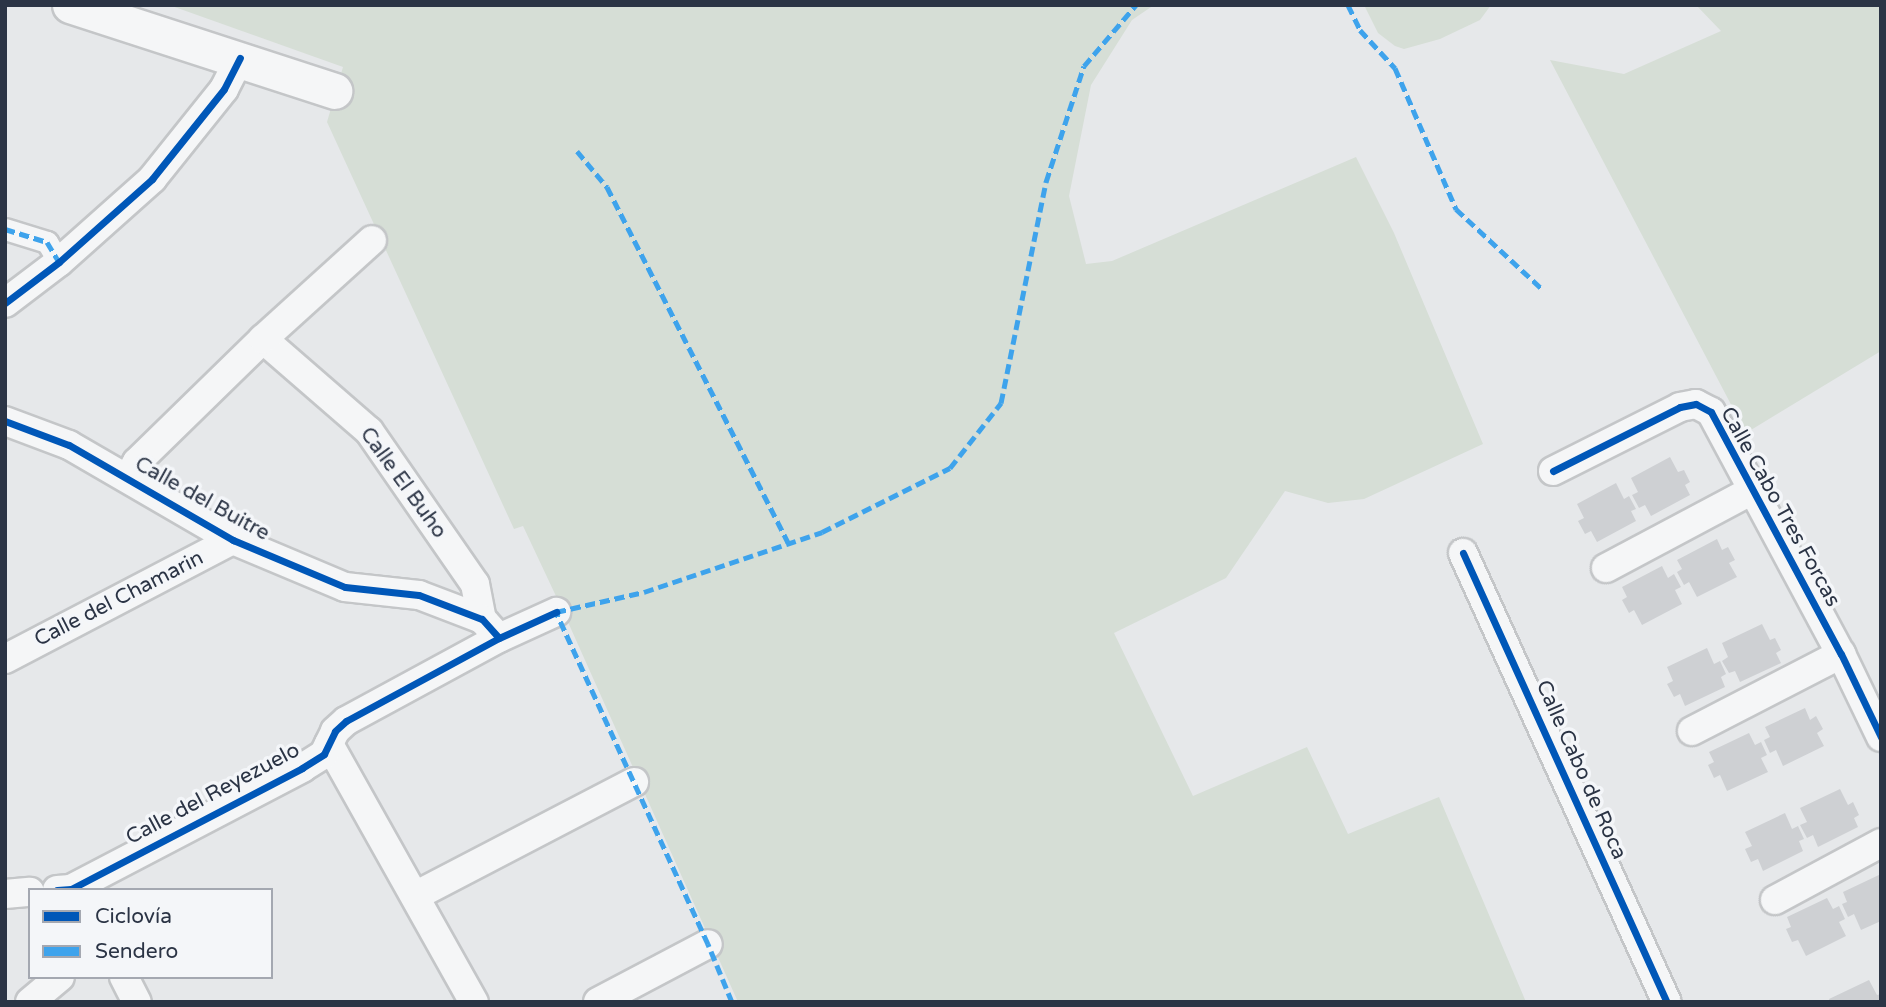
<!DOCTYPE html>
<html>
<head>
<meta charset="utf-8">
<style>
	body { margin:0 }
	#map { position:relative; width:1886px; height:1007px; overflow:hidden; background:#e6e8ea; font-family:"Varela Round",sans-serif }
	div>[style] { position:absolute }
	.green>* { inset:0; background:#d6ded6 }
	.building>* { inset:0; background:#ced0d3 }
	.roads { filter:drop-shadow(2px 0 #c4c6c8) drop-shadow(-2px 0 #c4c6c8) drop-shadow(0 2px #c4c6c8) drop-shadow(0 -2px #c4c6c8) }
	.pedestrian>* { height:21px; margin:-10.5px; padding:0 10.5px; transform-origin:10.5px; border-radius:10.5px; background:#f5f6f7 }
	.minor>* { height:28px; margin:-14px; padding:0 14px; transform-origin:14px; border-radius:14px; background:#f5f6f7 }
	.tertiary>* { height:35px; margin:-17.5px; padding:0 17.5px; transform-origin:17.5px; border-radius:17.5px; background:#f5f6f7 }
	.quiet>* { height:5px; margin-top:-2.5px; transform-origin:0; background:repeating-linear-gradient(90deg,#3ea3ec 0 10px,transparent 0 15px) }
	.cycleway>* { height:7px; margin:-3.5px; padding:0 3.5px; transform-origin:3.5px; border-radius:3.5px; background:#0057b8 }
	span { translate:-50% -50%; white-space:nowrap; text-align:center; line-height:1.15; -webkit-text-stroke:7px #f4f6f9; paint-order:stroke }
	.street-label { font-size:21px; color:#2b3445 }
	.frame { position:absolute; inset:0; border:7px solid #2b3445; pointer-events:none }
	.legend { position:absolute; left:28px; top:888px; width:245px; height:91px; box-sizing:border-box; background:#f4f6f9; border:2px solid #a4a8b1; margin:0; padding:9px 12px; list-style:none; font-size:21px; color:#2b3445 }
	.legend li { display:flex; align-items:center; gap:14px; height:35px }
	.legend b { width:35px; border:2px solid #a4a8b1 }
</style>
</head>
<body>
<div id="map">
	<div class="green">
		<i style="clip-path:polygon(169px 5px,1154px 5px,1132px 20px,1091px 85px,1069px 196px,1086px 264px,1112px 261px,1356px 157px,1394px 233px,1483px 444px,1364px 499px,1328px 503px,1285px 491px,1226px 578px,1114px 633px,1193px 796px,1307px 747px,1348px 834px,1439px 797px,1526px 1002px,738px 1002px,563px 611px,523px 526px,514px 529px,327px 122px,343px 67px)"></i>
		<i style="clip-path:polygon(1364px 5px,1491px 5px,1480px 20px,1440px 39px,1404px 49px,1395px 46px,1378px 33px)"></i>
		<i style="clip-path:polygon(1696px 5px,1881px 5px,1881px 351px,1746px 433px,1550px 60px,1624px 74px,1721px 31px)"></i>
	</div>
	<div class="building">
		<i style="clip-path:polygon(1670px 457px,1678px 472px,1684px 470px,1690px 482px,1685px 485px,1690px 495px,1651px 516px,1645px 505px,1639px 508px,1632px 495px,1638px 492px,1631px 478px)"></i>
		<i style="clip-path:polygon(1616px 483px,1624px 499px,1629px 496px,1636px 509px,1631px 511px,1636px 521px,1597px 542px,1591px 531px,1585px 534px,1578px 521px,1584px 518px,1577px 504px)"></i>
		<i style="clip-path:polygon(1717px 539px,1722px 550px,1728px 547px,1735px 560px,1729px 563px,1737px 577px,1697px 597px,1689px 582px,1684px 585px,1677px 572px,1682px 569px,1677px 560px)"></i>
		<i style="clip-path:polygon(1662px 566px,1668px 578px,1674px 574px,1681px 587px,1675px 590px,1682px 604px,1642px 625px,1634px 610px,1629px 613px,1622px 600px,1627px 597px,1622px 587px)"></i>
		<i style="clip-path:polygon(1762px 624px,1770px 640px,1775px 638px,1781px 650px,1776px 653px,1781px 663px,1740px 682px,1735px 671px,1729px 673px,1722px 661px,1728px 657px,1722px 643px)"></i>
		<i style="clip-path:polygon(1707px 648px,1714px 664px,1720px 661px,1726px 674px,1721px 677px,1725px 687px,1685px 706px,1680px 694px,1674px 697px,1667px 684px,1673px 681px,1667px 667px)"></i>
		<i style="clip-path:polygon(1805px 708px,1810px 720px,1816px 716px,1823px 729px,1817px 733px,1824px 746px,1783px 766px,1776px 750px,1770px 753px,1764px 740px,1770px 737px,1765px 727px)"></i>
		<i style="clip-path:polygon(1749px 733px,1755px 745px,1761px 742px,1767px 755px,1761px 758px,1768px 772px,1727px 791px,1720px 775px,1714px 778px,1708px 765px,1714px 762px,1709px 752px)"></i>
		<i style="clip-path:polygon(1840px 789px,1848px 805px,1853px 802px,1859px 815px,1854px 818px,1858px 827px,1818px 847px,1813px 835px,1807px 838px,1800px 825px,1807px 822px,1800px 808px)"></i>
		<i style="clip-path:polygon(1785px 813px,1792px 829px,1798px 826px,1804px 839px,1799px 841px,1803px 851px,1763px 871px,1758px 859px,1751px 862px,1745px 849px,1752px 846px,1745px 832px)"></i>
		<i style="clip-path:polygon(1881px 874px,1881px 921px,1861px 930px,1854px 914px,1848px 917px,1842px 904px,1847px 902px,1843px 892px)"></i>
		<i style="clip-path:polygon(1827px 898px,1833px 909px,1839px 906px,1845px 919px,1839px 922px,1846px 936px,1806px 956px,1798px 940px,1792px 942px,1786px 929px,1791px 927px,1787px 917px)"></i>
		<i style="clip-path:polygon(1869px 980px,1877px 995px,1881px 994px,1881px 1002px,1830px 1002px,1829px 999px)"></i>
	</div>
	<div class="roads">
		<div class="pedestrian">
			<i style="left:5px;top:229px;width:44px;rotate:17.2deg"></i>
			<i style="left:47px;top:242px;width:23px;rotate:59deg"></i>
		</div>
		<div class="minor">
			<i style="left:5px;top:303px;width:68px;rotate:-37.2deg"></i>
			<i style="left:59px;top:262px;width:125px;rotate:-41.7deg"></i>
			<i style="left:152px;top:179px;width:115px;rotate:-51.3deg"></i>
			<i style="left:224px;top:89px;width:35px;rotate:-63deg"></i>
			<i style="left:263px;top:339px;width:140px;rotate:41deg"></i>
			<i style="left:369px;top:431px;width:186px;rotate:55.3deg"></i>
			<i style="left:475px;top:584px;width:36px;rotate:79deg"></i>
			<i style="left:5px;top:421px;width:68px;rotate:20.6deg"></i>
			<i style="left:69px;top:445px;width:190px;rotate:30.1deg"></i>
			<i style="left:233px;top:540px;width:121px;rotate:22.8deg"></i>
			<i style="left:345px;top:587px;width:74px;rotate:6.2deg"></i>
			<i style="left:419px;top:595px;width:67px;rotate:20.9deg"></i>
			<i style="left:482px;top:619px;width:25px;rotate:48deg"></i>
			<i style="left:1553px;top:471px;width:142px;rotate:-26.7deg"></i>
			<i style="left:1680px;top:407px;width:16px;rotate:-11deg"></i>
			<i style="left:1696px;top:404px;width:17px;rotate:28deg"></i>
			<i style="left:1711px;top:412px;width:275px;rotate:61.8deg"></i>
			<i style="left:1841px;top:654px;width:92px;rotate:64.3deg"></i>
			<i style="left:128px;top:478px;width:18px;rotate:-61deg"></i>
			<i style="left:137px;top:462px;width:176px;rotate:-44.3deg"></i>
			<i style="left:263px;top:339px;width:147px;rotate:-42.2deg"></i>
			<i style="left:1463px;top:553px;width:493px;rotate:65.6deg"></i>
			<i style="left:1606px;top:568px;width:166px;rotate:-28deg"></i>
			<i style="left:5px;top:659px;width:257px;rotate:-27.6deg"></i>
			<i style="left:1692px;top:731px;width:168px;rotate:-27.3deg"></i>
			<i style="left:329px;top:744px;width:296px;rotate:60.7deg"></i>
			<i style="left:57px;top:890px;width:14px;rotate:-4deg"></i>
			<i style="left:71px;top:889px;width:261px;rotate:-27.6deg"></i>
			<i style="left:302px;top:768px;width:26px;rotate:-32deg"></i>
			<i style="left:324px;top:754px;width:25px;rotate:-64deg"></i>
			<i style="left:335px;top:731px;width:15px;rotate:-42deg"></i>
			<i style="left:346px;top:721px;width:174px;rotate:-28.5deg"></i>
			<i style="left:499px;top:638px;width:63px;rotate:-24.5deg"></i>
			<i style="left:5px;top:894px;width:25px;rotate:-5deg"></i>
			<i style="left:415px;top:896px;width:247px;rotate:-27.5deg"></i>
			<i style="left:1775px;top:900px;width:120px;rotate:-28.3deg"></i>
			<i style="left:124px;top:977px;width:28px;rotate:63deg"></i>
			<i style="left:30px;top:1002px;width:39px;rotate:-40deg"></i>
			<i style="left:598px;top:1002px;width:124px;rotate:-27.8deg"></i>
		</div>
		<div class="tertiary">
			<i style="left:70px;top:5px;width:278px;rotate:18deg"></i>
		</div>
	</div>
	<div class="quiet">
		<i style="left:1348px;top:5px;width:28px;rotate:64deg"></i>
		<i style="left:1360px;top:30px;width:52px;rotate:47.4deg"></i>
		<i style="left:1395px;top:68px;width:154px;rotate:66.6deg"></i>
		<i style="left:1456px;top:209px;width:116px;rotate:42.9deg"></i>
		<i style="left:577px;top:151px;width:47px;rotate:50.2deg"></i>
		<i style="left:607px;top:187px;width:399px;rotate:63deg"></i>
		<i style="left:5px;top:229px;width:44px;rotate:17.2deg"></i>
		<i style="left:47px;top:242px;width:23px;rotate:59deg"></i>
		<i style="left:732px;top:1002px;width:63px;rotate:-112.5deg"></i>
		<i style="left:708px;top:944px;width:365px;rotate:-114.6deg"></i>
		<i style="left:556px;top:612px;width:90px;rotate:-12.8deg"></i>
		<i style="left:644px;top:592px;width:188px;rotate:-18.6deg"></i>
		<i style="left:822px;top:532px;width:143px;rotate:-26.6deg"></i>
		<i style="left:950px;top:468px;width:83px;rotate:-51.9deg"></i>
		<i style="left:1001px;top:403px;width:226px;rotate:-78.5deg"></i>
		<i style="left:1046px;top:182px;width:122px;rotate:-71.9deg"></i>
		<i style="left:1084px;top:66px;width:80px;rotate:-49.6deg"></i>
	</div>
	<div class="cycleway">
		<i style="left:5px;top:303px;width:68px;rotate:-37.2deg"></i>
		<i style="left:59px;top:262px;width:125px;rotate:-41.7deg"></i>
		<i style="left:152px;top:179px;width:115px;rotate:-51.3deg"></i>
		<i style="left:224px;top:89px;width:35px;rotate:-63deg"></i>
		<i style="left:5px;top:421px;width:68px;rotate:20.6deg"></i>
		<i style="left:69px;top:445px;width:190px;rotate:30.1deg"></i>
		<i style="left:233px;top:540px;width:121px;rotate:22.8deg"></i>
		<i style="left:345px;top:587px;width:74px;rotate:6.2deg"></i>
		<i style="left:419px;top:595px;width:67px;rotate:20.9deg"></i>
		<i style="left:482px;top:619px;width:25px;rotate:48deg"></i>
		<i style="left:1553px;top:471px;width:142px;rotate:-26.7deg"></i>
		<i style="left:1680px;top:407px;width:16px;rotate:-11deg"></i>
		<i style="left:1696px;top:404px;width:17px;rotate:28deg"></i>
		<i style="left:1711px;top:412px;width:275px;rotate:61.8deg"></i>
		<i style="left:1841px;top:654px;width:92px;rotate:64.3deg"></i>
		<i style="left:1463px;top:553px;width:493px;rotate:65.6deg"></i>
		<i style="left:57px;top:890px;width:14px;rotate:-4deg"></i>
		<i style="left:71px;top:889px;width:261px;rotate:-27.6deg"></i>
		<i style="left:302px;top:768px;width:26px;rotate:-32deg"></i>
		<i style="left:324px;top:754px;width:25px;rotate:-64deg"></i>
		<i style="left:335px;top:731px;width:15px;rotate:-42deg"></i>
		<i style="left:346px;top:721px;width:174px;rotate:-28.5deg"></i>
		<i style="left:499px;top:638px;width:63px;rotate:-24.5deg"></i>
	</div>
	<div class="street-label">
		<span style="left:403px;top:483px;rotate:54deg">Calle El Buho</span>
		<span style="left:202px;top:499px;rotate:29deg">Calle del Buitre</span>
		<span style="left:1780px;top:507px;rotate:61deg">Calle Cabo Tres Forcas</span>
		<span style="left:119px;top:599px;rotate:-27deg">Calle del Chamarin</span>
		<span style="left:1581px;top:770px;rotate:66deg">Calle Cabo de Roca</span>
		<span style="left:213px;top:794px;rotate:-28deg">Calle del Reyezuelo</span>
	</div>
	<div class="frame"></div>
	<ul class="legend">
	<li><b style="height:9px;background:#0057b8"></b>Ciclovía</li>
	<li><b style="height:9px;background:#3ea3ec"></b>Sendero</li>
	</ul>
</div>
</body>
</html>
